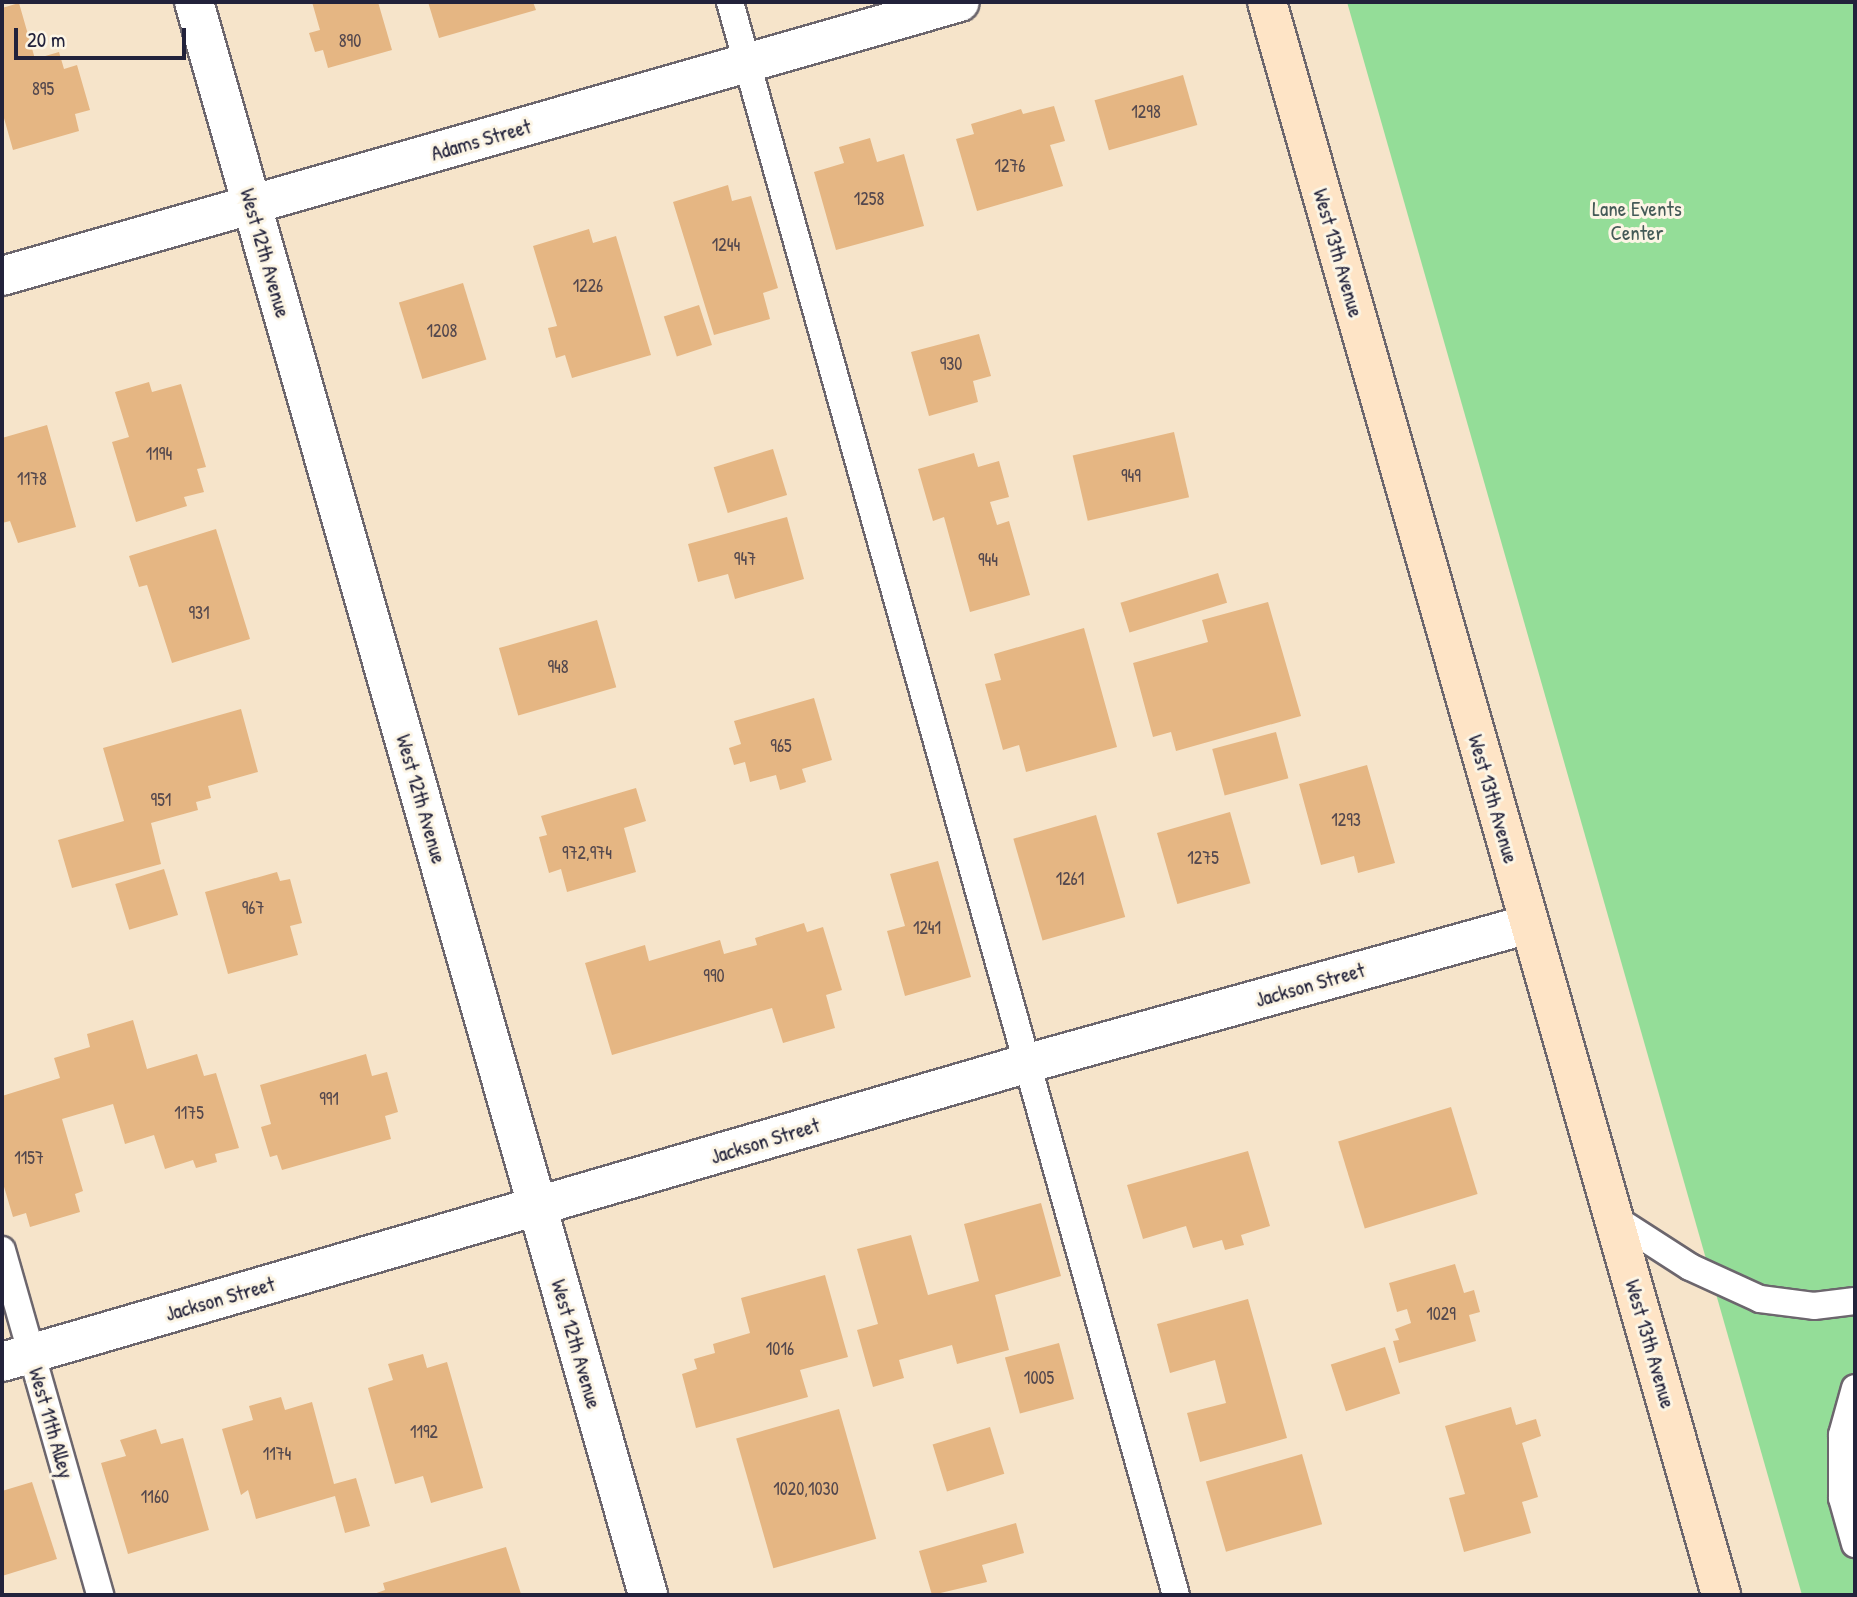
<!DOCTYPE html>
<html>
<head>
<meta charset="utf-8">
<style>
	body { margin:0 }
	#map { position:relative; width:1857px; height:1597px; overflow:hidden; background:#f6e4ca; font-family:"Patrick Hand",sans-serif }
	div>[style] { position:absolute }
	.green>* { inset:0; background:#94dd98 }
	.building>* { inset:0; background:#e5b683; transform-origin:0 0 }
	.roads { filter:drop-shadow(2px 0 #6c666d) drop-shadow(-2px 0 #6c666d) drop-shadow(0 2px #6c666d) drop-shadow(0 -2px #6c666d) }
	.lane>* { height:26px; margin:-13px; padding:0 13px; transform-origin:13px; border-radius:13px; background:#fff }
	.street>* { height:38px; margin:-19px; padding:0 19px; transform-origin:19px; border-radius:19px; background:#fff }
	.secondary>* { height:38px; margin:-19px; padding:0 19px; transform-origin:19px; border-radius:19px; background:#fee4c6 }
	span { translate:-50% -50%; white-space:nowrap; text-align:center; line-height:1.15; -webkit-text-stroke:6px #fcf5e5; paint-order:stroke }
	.number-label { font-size:18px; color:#53474d }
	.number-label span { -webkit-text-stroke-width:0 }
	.street-label { font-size:21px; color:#22223b }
	.park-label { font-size:21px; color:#445a57 }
	.frame { position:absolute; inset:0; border:4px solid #22223b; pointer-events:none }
	.scale { position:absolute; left:14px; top:28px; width:172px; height:32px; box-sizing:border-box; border:4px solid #22223b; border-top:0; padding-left:9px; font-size:21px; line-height:24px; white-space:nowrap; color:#22223b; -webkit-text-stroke:5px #fcf5e5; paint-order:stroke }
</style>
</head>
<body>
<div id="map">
	<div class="green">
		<i style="clip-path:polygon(1347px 2px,1855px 2px,1855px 1595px,1802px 1595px)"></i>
	</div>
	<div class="building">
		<i style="clip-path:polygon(312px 2px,378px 2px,392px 50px,328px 68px,323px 50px,315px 52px,309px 33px,320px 30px)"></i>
		<i style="clip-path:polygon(428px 2px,533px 2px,536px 10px,439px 38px)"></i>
		<i style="clip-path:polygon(19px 3px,35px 59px,59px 52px,64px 69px,77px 65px,90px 110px,75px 114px,79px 131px,13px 150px,2px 111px,2px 8px)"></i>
		<i style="left:1183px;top:75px;width:52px;height:92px;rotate:74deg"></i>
		<i style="clip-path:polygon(1054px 106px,1065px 141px,1050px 145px,1063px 186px,977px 211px,956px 139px,974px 134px,971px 124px,1021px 109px,1023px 114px)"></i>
		<i style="clip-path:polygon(870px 138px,877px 162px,904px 154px,924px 226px,836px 250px,814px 172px,844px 163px,839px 147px)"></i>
		<i style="clip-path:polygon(728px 185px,732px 201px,751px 196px,778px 288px,763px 293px,770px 319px,714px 335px,673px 202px)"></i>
		<i style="clip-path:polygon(589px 229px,593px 243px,616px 236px,651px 355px,572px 378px,565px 355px,556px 358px,548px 328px,557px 326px,533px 246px)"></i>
		<i style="left:463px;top:283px;width:80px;height:67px;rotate:73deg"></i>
		<i style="left:699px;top:305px;width:42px;height:37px;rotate:72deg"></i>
		<i style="clip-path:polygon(979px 334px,991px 376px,973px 381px,978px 402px,929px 416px,911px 352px)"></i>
		<i style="clip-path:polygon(149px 382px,152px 392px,181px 384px,206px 467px,197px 469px,204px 492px,184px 497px,187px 506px,136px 522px,112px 442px,129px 437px,115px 392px)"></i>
		<i style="clip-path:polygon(47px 425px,76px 527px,18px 543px,10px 521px,2px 523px,2px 438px)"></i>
		<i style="left:1174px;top:432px;width:67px;height:104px;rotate:77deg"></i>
		<i style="left:773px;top:449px;width:48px;height:62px;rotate:73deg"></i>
		<i style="clip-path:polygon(974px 453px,978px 467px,999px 461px,1009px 497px,990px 502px,997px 525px,1009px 521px,1030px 595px,970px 612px,944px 517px,933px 521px,918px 469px)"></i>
		<i style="clip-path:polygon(787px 517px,804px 579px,735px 599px,728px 574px,698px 582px,688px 544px)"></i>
		<i style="clip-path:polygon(216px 529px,250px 639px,172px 663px,147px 585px,139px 587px,129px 556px)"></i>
		<i style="left:1218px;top:573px;width:31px;height:102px;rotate:73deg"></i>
		<i style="clip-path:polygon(1268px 602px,1301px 716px,1176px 751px,1171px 732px,1153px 737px,1133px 663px,1208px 642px,1202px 620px)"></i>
		<i style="left:597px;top:620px;width:70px;height:102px;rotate:74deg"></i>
		<i style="clip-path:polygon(1084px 628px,1117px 747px,1026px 772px,1019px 745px,1003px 750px,985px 684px,1001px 680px,994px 654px)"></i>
		<i style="clip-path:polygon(814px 698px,832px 760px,802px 769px,806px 782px,780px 790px,776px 775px,750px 782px,745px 762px,734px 765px,729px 748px,741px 744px,734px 721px)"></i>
		<i style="clip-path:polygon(241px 709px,258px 772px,208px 786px,211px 798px,196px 802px,198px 810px,151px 823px,161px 864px,72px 888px,58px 840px,124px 821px,103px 748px)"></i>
		<i style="left:1276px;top:732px;width:48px;height:66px;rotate:75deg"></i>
		<i style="clip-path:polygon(1367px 765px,1395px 863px,1358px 873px,1354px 856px,1321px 865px,1299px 784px)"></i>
		<i style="clip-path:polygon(636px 788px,646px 821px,624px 828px,636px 872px,567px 892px,561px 869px,549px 873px,539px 837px,547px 835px,541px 816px)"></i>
		<i style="left:1230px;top:812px;width:74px;height:76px;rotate:74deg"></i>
		<i style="left:1096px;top:815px;width:106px;height:86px;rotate:74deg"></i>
		<i style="clip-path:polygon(938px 861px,971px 977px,905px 996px,887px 931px,905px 926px,890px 874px)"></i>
		<i style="left:164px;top:869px;width:48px;height:51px;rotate:73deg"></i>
		<i style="clip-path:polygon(277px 872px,280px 881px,290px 879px,302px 923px,290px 926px,298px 955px,228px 974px,205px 892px)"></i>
		<i style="clip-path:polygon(804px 923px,807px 932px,823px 927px,842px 990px,826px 995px,835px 1028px,783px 1043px,772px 1008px,612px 1055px,585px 963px,645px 945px,649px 961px,720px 940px,724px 954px,757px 945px,755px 938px)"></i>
		<i style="clip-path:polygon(133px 1020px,147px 1069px,197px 1054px,204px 1076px,216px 1073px,239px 1148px,215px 1154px,217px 1162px,196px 1168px,193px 1160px,165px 1169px,154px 1135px,125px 1144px,113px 1104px,62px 1119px,83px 1191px,75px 1194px,80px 1212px,30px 1227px,26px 1213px,13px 1217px,2px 1180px,2px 1096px,60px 1078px,54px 1058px,90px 1047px,87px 1034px)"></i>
		<i style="clip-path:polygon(366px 1054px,372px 1076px,387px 1072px,398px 1112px,385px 1116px,391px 1139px,282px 1170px,277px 1155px,270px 1157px,261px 1127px,271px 1124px,260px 1085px)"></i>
		<i style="left:1451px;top:1107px;width:91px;height:118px;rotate:73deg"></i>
		<i style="clip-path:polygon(1248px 1151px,1270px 1226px,1241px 1235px,1244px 1245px,1225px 1250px,1222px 1240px,1193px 1248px,1186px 1226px,1143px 1239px,1127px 1185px)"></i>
		<i style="clip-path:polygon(1041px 1203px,1061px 1276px,995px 1295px,1009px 1350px,957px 1364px,952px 1345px,899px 1360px,904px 1378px,873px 1387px,857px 1330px,878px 1324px,857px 1249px,911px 1235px,928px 1295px,979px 1281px,964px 1224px)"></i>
		<i style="clip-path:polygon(1455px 1264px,1464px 1293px,1474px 1290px,1480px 1312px,1469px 1315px,1476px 1341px,1399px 1363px,1393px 1341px,1399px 1340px,1395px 1329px,1411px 1323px,1407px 1309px,1397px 1312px,1389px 1283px)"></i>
		<i style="clip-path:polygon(825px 1275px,848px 1357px,800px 1370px,808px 1397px,696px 1428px,682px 1374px,697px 1369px,694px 1359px,715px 1353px,713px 1344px,750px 1333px,741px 1298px)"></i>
		<i style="clip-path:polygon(1248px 1299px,1287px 1438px,1200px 1462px,1187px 1413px,1226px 1403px,1215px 1360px,1170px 1373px,1157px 1324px)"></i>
		<i style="left:1059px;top:1343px;width:58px;height:56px;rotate:75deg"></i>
		<i style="left:1385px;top:1347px;width:49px;height:57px;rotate:72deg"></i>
		<i style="clip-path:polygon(423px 1354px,427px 1368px,447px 1362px,483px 1488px,431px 1503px,423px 1476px,395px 1484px,368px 1388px,393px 1380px,388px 1364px)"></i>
		<i style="clip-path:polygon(281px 1397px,285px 1410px,312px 1402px,334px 1484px,356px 1478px,370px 1526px,345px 1533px,335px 1496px,256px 1519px,248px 1490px,241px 1495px,222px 1429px,253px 1420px,249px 1406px)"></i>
		<i style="clip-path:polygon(1511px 1407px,1516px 1425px,1536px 1419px,1541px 1436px,1522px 1443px,1538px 1497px,1522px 1502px,1531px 1533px,1464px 1552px,1449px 1498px,1465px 1494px,1445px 1426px)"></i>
		<i style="left:839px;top:1409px;width:135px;height:107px;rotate:74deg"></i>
		<i style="left:990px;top:1427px;width:49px;height:60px;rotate:73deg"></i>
		<i style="clip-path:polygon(156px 1429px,161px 1444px,183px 1438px,209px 1530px,128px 1554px,101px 1463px,126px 1456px,120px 1440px)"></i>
		<i style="left:1302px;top:1454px;width:73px;height:100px;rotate:74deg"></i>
		<i style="clip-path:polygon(32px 1482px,57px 1559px,2px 1576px,2px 1491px)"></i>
		<i style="clip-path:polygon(1016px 1523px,1024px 1553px,982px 1565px,987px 1582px,932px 1595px,919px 1551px)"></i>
		<i style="clip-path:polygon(506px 1547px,521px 1594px,371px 1595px,385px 1590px,383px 1583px)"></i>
	</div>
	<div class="roads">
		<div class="lane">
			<i style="left:730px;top:2px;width:1654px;rotate:74.36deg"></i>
			<i style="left:1614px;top:1218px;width:90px;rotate:32.8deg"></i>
			<i style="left:1690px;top:1267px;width:77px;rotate:24.6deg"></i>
			<i style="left:1760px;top:1299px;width:54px;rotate:7.4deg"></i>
			<i style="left:1814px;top:1306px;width:41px;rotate:-7deg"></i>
			<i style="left:2px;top:1250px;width:359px;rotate:74.1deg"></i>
			<i style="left:1855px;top:1388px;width:49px;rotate:105.5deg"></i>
			<i style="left:1842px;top:1435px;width:63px;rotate:90deg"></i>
			<i style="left:1842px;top:1498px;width:48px;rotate:74.2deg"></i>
		</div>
		<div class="street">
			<i style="left:194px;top:2px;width:1656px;rotate:74.09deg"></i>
			<i style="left:2px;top:276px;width:996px;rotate:-15.96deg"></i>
			<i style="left:2px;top:1362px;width:1066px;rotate:-16.24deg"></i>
			<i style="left:1025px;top:1064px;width:523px;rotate:-15.52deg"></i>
		</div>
		<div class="secondary">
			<i style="left:1267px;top:2px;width:1656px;rotate:74.09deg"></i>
		</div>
	</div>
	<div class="number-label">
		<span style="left:350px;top:41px">890</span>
		<span style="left:43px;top:89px">895</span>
		<span style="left:1146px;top:112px">1298</span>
		<span style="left:1010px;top:166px">1276</span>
		<span style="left:869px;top:199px">1258</span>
		<span style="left:726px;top:245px">1244</span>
		<span style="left:588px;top:286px">1226</span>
		<span style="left:442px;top:331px">1208</span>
		<span style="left:951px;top:364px">930</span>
		<span style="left:159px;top:454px">1194</span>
		<span style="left:1131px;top:476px">949</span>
		<span style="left:32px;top:479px">1178</span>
		<span style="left:745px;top:559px">947</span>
		<span style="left:988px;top:560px">944</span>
		<span style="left:199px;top:613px">931</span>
		<span style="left:558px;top:667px">948</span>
		<span style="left:781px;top:746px">965</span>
		<span style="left:161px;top:800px">951</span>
		<span style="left:1346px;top:820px">1293</span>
		<span style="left:587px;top:853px">972,974</span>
		<span style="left:1203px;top:858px">1275</span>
		<span style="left:1070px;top:879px">1261</span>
		<span style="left:253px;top:908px">967</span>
		<span style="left:927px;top:928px">1241</span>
		<span style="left:714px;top:976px">990</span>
		<span style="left:329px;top:1099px">991</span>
		<span style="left:189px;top:1113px">1175</span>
		<span style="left:29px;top:1158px">1157</span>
		<span style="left:1441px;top:1314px">1029</span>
		<span style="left:780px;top:1349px">1016</span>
		<span style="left:1039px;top:1378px">1005</span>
		<span style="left:424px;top:1432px">1192</span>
		<span style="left:277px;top:1454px">1174</span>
		<span style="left:806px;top:1489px">1020,1030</span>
		<span style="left:155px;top:1497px">1160</span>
	</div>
	<div class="street-label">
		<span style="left:481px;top:140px;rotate:-16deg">Adams Street</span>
		<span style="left:265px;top:253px;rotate:74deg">West 12th Avenue</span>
		<span style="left:1338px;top:253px;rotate:74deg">West 13th Avenue</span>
		<span style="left:421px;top:799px;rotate:74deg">West 12th Avenue</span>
		<span style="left:1493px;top:799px;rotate:74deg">West 13th Avenue</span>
		<span style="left:1310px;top:985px;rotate:-16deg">Jackson Street</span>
		<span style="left:765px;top:1141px;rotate:-17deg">Jackson Street</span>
		<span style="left:220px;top:1299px;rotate:-16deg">Jackson Street</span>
		<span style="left:576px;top:1344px;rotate:74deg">West 12th Avenue</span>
		<span style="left:1650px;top:1344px;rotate:74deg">West 13th Avenue</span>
		<span style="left:51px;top:1423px;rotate:74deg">West 11th Alley</span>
	</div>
	<div class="park-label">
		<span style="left:1637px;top:221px">Lane Events<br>Center</span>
	</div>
	<div class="frame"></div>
	<div class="scale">20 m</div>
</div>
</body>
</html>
